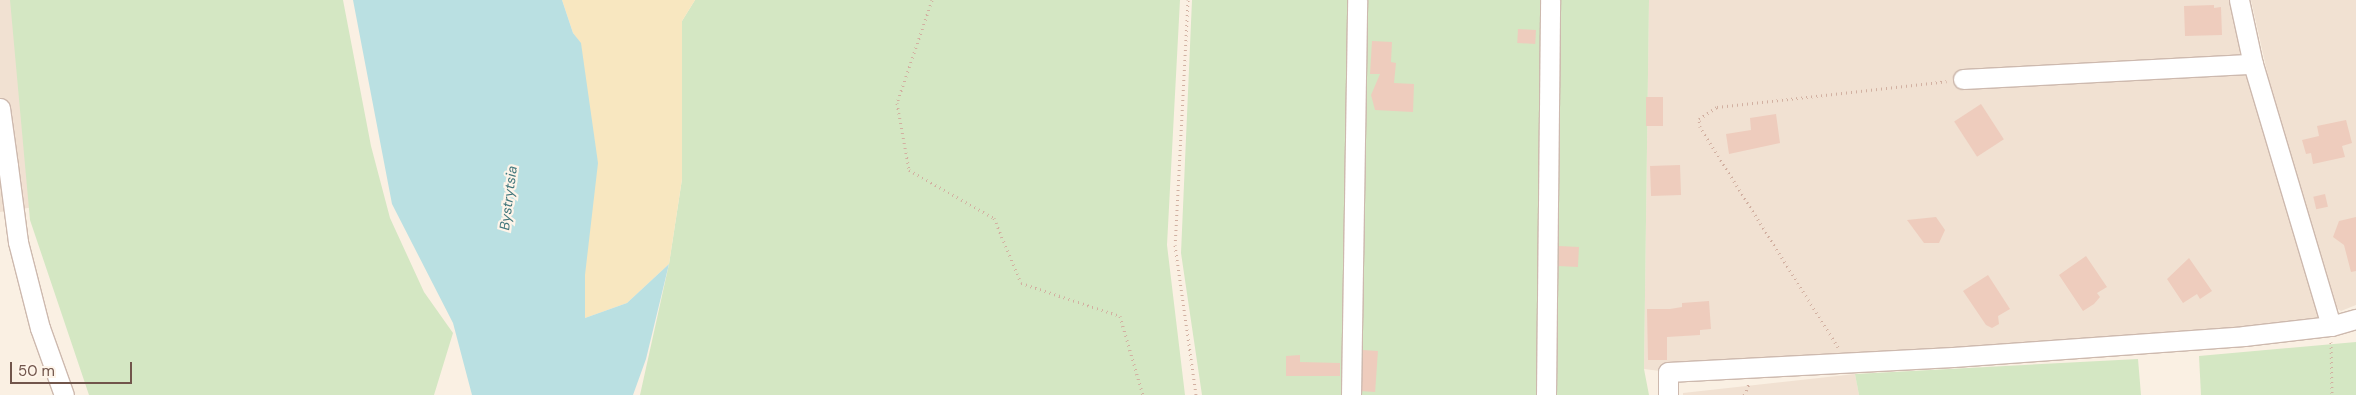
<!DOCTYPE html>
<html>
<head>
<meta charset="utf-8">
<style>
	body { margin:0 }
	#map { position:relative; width:2356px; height:395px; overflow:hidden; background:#faf0e3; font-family:"DM Sans",sans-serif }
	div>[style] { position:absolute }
	.residential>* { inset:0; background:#f1e1d2 }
	.green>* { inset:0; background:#d4e7c3 }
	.sand>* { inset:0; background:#f8e7c0 }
	.water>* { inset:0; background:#bae0e2 }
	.building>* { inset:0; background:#eeccbd; transform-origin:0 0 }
	.path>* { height:3px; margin-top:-1.5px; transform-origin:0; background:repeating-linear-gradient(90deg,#d2b0a1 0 1px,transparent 0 5px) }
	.roads { filter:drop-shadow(1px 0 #cdb9ae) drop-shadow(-1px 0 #cdb9ae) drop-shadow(0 1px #cdb9ae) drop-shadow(0 -1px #cdb9ae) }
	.minor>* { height:19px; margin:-9.5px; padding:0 9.5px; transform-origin:9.5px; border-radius:9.5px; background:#fff }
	span { translate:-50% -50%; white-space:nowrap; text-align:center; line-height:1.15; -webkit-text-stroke:4.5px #fef4e9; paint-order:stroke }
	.water-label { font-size:14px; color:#43777c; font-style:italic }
	.scale { position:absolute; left:10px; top:362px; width:122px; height:22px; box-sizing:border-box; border:2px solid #71554b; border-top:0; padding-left:6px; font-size:15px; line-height:18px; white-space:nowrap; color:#71554b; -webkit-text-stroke:4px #fef4e9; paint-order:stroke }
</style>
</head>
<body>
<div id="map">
	<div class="residential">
		<i style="clip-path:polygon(0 0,30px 0,41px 206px,0 212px)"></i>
		<i style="clip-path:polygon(1649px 0,2234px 0,2248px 67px,2320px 322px,1668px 372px,1644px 369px)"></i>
		<i style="clip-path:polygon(2251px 0,2356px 0,2356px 305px,2341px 311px,2329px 303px,2273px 98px)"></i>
		<i style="clip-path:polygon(1855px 374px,1859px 395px,1683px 395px,1683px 393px)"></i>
	</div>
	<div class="green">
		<i style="clip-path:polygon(10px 0,343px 0,371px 146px,390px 218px,424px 292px,453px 333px,434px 395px,89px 395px,30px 220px)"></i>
		<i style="clip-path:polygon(695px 0,1180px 0,1167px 245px,1185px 395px,640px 395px,669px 264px,682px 179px,682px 21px)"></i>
		<i style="clip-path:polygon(1192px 0,1649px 0,1644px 369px,1649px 395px,1202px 395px,1181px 253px)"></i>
		<i style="clip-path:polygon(2356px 342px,2356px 395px,2201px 395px,2199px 356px)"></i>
		<i style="clip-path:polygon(2138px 359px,2141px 395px,1859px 395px,1855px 374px)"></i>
	</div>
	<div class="sand">
		<i style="clip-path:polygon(562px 0,695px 0,682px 21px,682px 179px,669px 264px,627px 303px,585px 318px,581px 44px,573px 33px)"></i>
	</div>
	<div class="water">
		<i style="clip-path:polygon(353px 0,562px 0,573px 33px,581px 43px,598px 163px,585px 275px,585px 318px,627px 303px,669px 264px,646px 359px,633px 395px,472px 395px,453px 323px,392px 204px)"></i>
	</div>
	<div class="building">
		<i style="clip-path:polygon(2214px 5px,2214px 8px,2221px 7px,2222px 35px,2185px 36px,2184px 6px)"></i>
		<i style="left:1518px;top:29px;width:18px;height:14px;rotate:3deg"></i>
		<i style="clip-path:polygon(1372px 41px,1392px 42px,1391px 62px,1396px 63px,1394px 83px,1414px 84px,1413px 112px,1375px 110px,1371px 95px,1380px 74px,1370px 74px)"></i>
		<i style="left:1646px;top:97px;width:17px;height:29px"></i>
		<i style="left:1981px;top:104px;width:42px;height:32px;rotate:57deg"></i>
		<i style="clip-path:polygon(1776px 114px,1780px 143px,1729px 154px,1726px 134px,1751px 130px,1750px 118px)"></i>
		<i style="clip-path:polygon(2346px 120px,2352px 143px,2342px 146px,2345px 157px,2313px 164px,2311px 153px,2306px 154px,2302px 140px,2319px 136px,2317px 126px)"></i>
		<i style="left:1680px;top:165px;width:30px;height:30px;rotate:88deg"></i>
		<i style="left:2325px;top:194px;width:13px;height:12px;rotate:77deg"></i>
		<i style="clip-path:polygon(1936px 217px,1945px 230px,1939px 243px,1924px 243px,1907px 220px)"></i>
		<i style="clip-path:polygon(2356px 217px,2356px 271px,2351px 272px,2344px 245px,2333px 237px,2339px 221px)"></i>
		<i style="left:1559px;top:246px;width:20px;height:20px;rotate:3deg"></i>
		<i style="clip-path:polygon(2086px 256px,2107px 287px,2097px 293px,2100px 297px,2094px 304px,2083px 311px,2059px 275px)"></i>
		<i style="clip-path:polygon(2189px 258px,2212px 291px,2200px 299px,2197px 294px,2183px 303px,2167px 279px)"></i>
		<i style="clip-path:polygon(1988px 275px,2010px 309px,1998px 316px,1999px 324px,1992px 328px,1986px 325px,1963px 291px)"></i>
		<i style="clip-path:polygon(1709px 301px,1711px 329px,1700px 330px,1700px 335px,1667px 337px,1667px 360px,1648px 360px,1647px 309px,1670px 309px,1682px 307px,1682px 303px)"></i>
		<i style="left:1363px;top:350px;width:15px;height:41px;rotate:4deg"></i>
		<i style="clip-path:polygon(1300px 355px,1300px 362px,1340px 363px,1340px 376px,1286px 376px,1286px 356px)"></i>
	</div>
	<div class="path">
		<i style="left:932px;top:0;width:109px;rotate:108.8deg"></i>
		<i style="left:897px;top:103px;width:68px;rotate:79.8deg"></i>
		<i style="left:909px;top:170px;width:98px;rotate:29.5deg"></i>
		<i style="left:994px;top:218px;width:70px;rotate:67.4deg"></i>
		<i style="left:1021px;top:283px;width:104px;rotate:18.4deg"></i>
		<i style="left:1120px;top:316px;width:82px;rotate:73.8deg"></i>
		<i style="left:1188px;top:0;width:245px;rotate:93deg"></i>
		<i style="left:1175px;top:245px;width:151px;rotate:82deg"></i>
		<i style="left:2331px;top:342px;width:53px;rotate:88.9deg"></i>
		<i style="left:1838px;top:347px;width:260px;rotate:-122.1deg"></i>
		<i style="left:1700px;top:127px;width:8px;rotate:-97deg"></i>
		<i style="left:1699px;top:119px;width:22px;rotate:-34deg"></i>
		<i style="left:1717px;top:107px;width:231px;rotate:-6.4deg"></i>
		<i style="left:1744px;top:395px;width:12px;rotate:-66deg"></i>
	</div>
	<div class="roads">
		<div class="minor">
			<i style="left:2239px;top:0;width:66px;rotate:77.7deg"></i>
			<i style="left:2253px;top:64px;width:273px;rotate:73.4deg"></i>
			<i style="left:2331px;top:326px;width:26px;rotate:-16deg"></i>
			<i style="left:1963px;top:79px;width:290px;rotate:-3deg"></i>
			<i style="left:0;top:108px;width:59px;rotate:82.1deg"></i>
			<i style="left:0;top:161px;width:9px;rotate:32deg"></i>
			<i style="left:8px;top:166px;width:77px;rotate:82.5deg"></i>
			<i style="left:18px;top:242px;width:89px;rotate:75.7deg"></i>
			<i style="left:40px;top:328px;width:71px;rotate:70.3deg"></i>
			<i style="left:1351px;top:395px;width:395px;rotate:-89.1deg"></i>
			<i style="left:1546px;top:395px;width:395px;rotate:-89.4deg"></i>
			<i style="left:1668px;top:395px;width:23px;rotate:-90deg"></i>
			<i style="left:1668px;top:372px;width:285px;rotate:-3deg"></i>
			<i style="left:1953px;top:357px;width:292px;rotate:-4.1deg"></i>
			<i style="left:2244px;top:336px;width:88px;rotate:-6.6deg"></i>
		</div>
	</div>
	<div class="water-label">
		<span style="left:508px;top:198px;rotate:-83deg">Bystrytsia</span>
	</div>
	<div class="scale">50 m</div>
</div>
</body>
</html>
